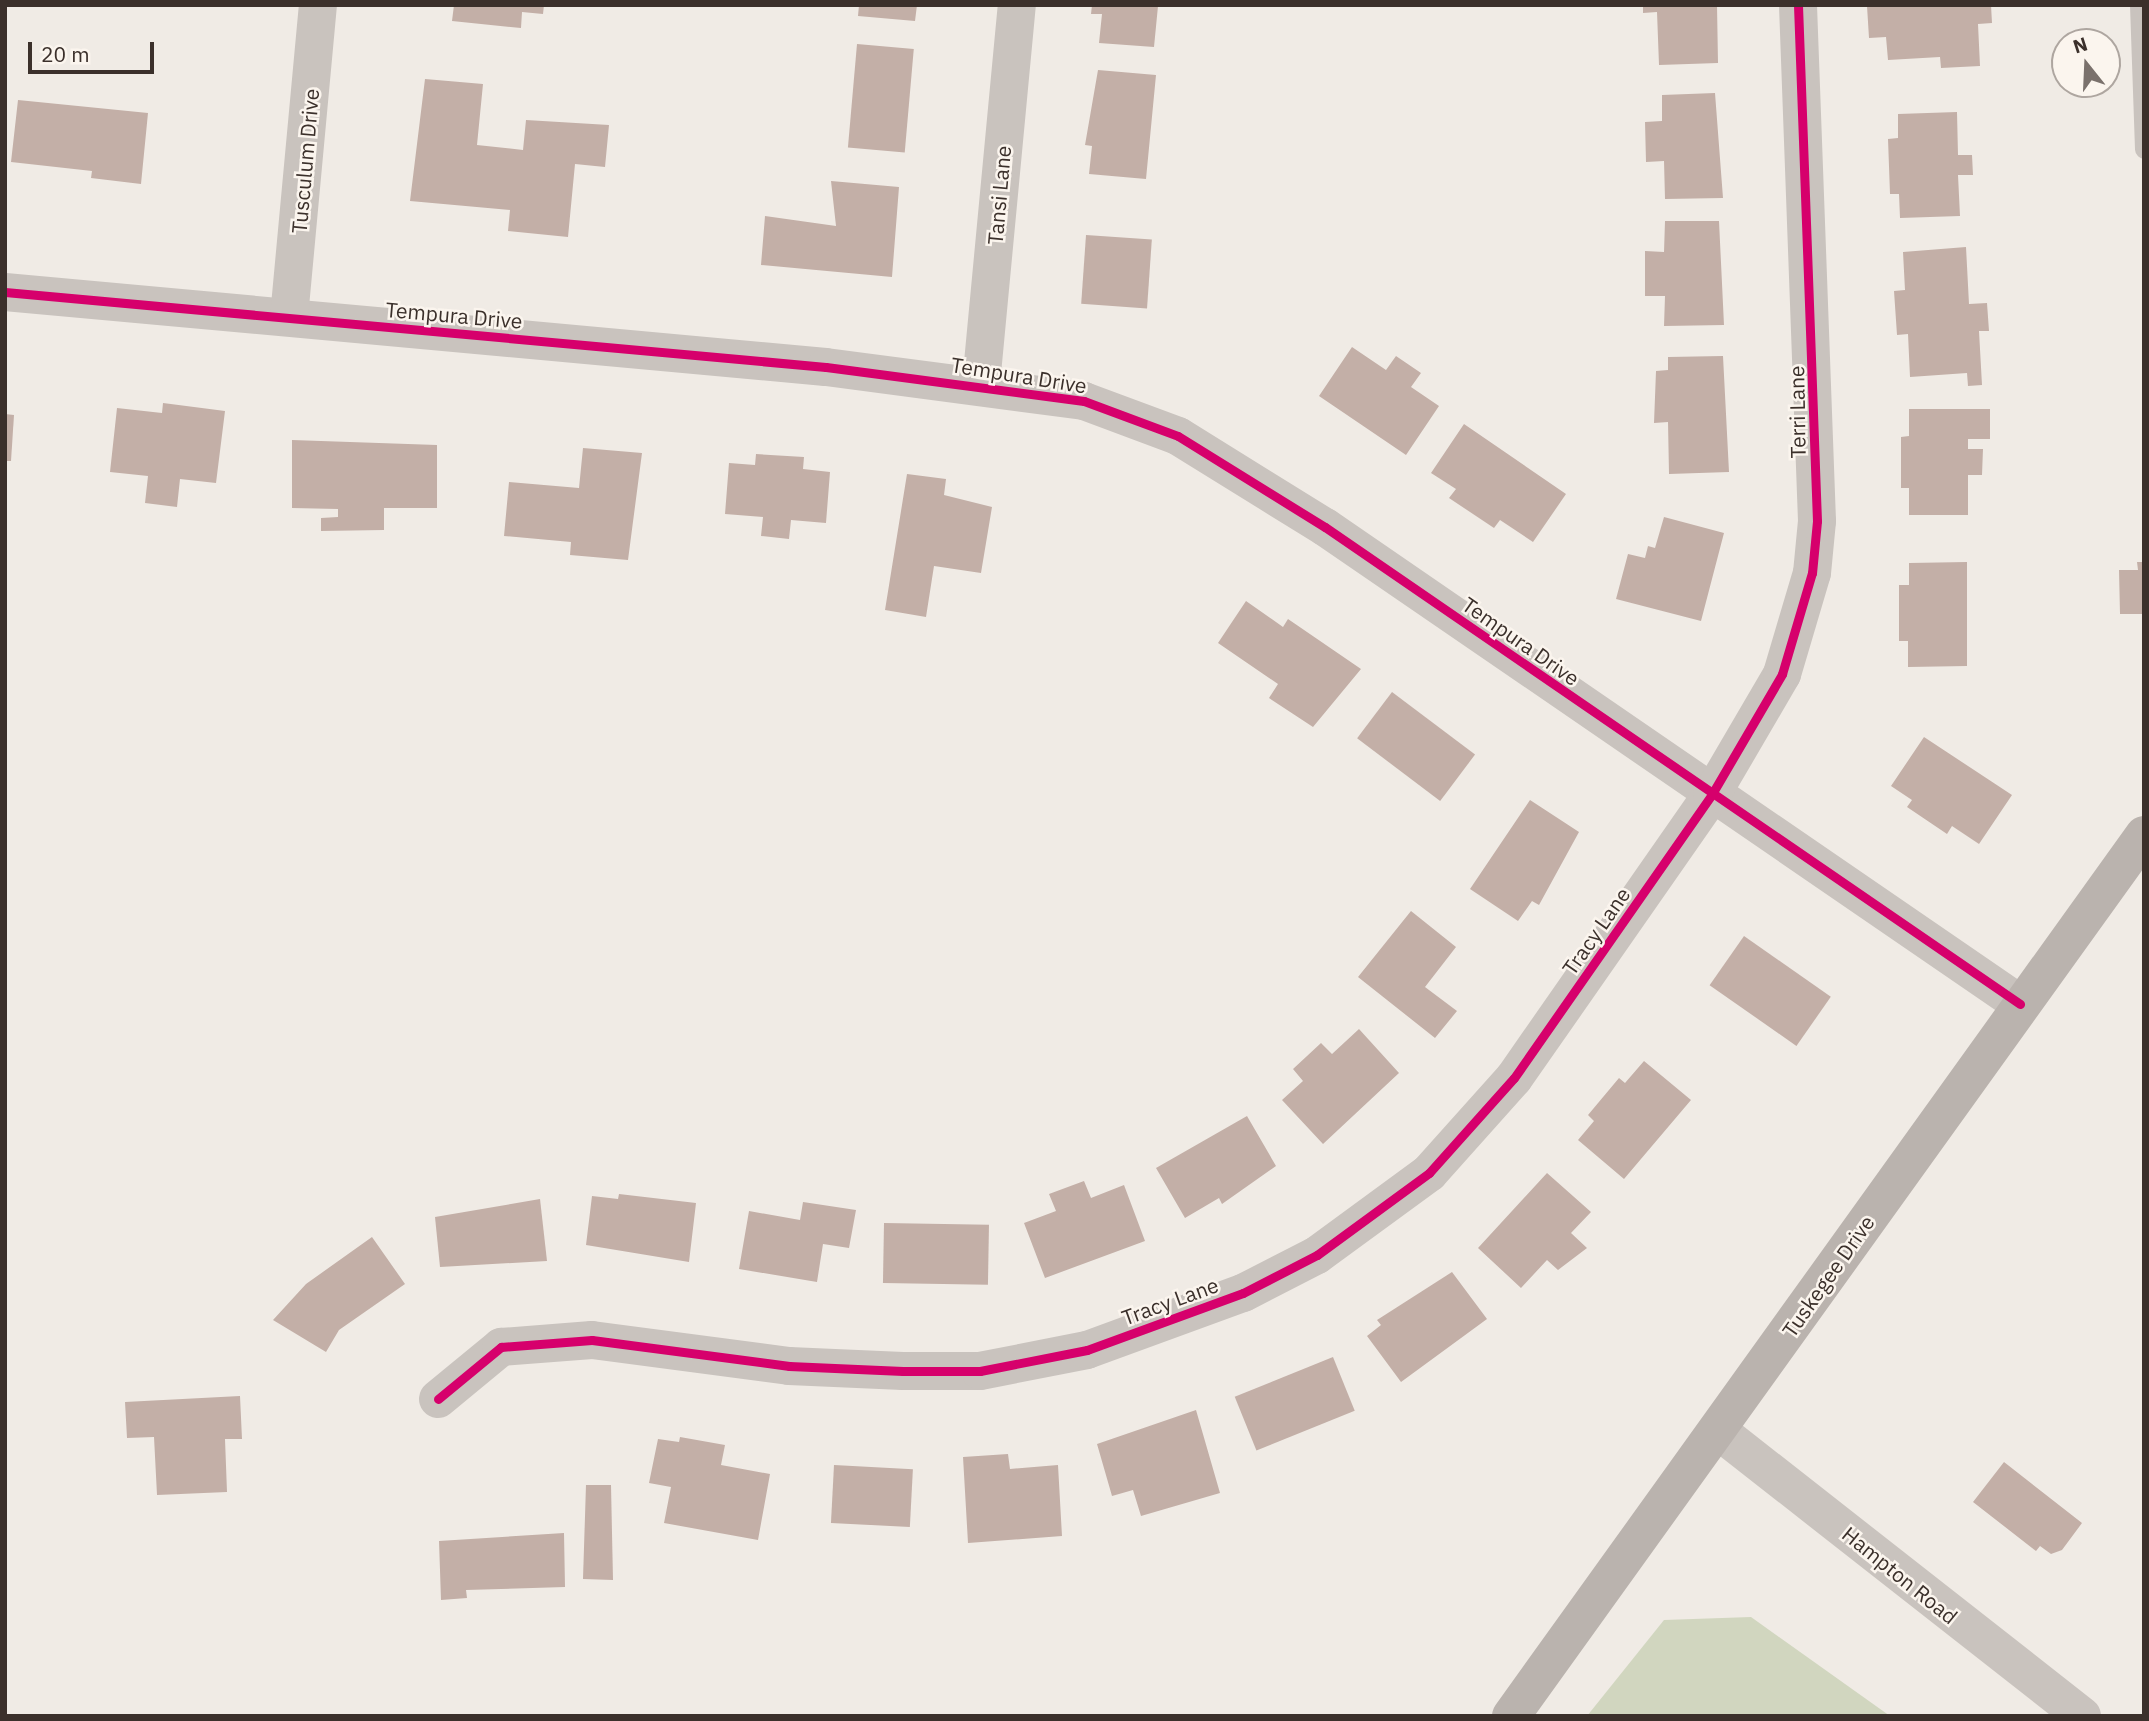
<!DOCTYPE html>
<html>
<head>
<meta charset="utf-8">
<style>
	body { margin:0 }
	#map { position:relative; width:2149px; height:1721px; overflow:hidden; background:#f0ebe5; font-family:"IBM Plex Sans",sans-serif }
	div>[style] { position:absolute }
	.green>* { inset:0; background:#d1d6bf }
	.building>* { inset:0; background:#c3afa7; transform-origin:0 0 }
	.lane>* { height:19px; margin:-9.5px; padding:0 9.5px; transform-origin:9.5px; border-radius:9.5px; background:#c9c3be }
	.street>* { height:38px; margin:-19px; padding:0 19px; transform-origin:19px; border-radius:19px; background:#c9c3be }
	.secondary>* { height:38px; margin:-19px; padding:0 19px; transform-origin:19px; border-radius:19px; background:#bab3ae }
	.cycleway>* { height:9px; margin:-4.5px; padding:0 4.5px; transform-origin:4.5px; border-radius:4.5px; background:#d6006c }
	span { translate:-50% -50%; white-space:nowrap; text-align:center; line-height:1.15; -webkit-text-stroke:5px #fbf5ee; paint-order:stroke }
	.street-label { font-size:21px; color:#3b302b }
	.frame { position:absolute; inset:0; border:7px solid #3b302b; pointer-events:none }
	.north { position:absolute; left:2051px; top:28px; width:70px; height:70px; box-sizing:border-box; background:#fbf5ee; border:2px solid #aea6a0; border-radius:50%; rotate:342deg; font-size:19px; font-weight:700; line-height:28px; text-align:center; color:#3b302b }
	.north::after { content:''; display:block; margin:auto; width:24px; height:32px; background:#7a716c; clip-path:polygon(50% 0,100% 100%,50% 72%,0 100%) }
	.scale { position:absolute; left:28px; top:42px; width:126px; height:32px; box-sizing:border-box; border:4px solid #3b302b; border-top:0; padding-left:9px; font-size:21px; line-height:24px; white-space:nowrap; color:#3b302b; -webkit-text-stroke:5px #fbf5ee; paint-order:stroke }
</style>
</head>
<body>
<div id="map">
	<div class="green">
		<i style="clip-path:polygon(1751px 1617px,1890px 1716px,1587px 1716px,1664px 1620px)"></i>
	</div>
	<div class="building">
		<i style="clip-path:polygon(454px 5px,544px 5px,543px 14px,522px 12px,521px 28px,452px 21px)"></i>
		<i style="clip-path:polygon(859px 5px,917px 5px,915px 21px,858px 16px)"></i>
		<i style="clip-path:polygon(1092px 5px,1178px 5px,1158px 6px,1154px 47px,1099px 43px,1102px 14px,1091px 14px)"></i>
		<i style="clip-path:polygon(1643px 5px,1717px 5px,1718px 63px,1659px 65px,1657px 12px,1643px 13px)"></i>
		<i style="clip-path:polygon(1991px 5px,1992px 23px,1978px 24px,1980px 66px,1941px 68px,1940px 57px,1888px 60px,1886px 37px,1869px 38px,1867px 6px)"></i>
		<i style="left:857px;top:44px;width:57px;height:104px;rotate:5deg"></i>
		<i style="clip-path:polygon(1098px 70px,1156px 75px,1146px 179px,1089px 174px,1092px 146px,1085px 145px)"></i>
		<i style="clip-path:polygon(425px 79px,483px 84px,477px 145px,523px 150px,526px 120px,609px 125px,605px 167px,575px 164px,568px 237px,508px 231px,510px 210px,410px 201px)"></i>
		<i style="clip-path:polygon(1715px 93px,1723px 198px,1665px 199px,1664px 161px,1646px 162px,1645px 122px,1662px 121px,1662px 95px)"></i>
		<i style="clip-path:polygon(18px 100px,148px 113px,141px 184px,91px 178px,92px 171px,11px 162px)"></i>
		<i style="clip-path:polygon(1957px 112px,1958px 155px,1972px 155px,1973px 175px,1958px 175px,1960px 216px,1900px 218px,1899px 194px,1890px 194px,1888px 139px,1898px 138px,1898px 114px)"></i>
		<i style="clip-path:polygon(831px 181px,899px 187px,892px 277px,761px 265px,765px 216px,836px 226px)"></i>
		<i style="clip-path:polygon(1665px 221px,1719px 221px,1724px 325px,1664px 326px,1665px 296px,1645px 296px,1645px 251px,1664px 252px)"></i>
		<i style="left:1086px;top:235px;width:66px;height:69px;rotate:4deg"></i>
		<i style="clip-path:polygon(1966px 247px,1969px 304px,1987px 303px,1989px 331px,1979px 331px,1982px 385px,1968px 386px,1967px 373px,1910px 377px,1908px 334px,1897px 335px,1894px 291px,1905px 290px,1903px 252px)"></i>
		<i style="clip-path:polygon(1352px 347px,1386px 370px,1396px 356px,1421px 373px,1411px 387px,1439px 406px,1406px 455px,1319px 396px)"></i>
		<i style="clip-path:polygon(1723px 356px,1729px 472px,1669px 474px,1668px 422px,1654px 423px,1656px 371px,1668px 370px,1668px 357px)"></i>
		<i style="clip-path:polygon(163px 403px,225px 411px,216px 483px,180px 479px,177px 507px,145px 503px,148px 476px,110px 472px,117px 408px,162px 413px)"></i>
		<i style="clip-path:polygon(1909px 409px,1990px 409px,1990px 439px,1968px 439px,1968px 449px,1983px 449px,1982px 475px,1968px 475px,1968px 515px,1909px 515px,1909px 488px,1901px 488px,1901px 437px,1909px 436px)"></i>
		<i style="clip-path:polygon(5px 414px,14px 415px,11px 461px,5px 461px)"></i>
		<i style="clip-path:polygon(1464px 424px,1566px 494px,1533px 542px,1500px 520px,1494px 528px,1449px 498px,1456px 489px,1431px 473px)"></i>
		<i style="clip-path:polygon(292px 440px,437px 445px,437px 508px,384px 508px,384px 530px,321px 531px,321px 518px,338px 517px,338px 509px,292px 508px)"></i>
		<i style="clip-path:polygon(583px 448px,642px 453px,628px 560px,570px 555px,571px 542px,504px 536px,509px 482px,579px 488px)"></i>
		<i style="clip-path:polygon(756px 454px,804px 457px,803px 469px,830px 472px,826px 523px,791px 520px,789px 539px,761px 536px,763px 517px,725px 514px,729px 463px,755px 465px)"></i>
		<i style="clip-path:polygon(907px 474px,946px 479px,944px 495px,992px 507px,981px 573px,934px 566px,926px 617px,885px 610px)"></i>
		<i style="clip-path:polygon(1664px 517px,1724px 533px,1701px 621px,1616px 599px,1628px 554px,1645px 558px,1648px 546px,1655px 548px)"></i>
		<i style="clip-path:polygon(1967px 562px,1967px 666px,1908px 667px,1908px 641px,1899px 641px,1899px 585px,1909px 585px,1909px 563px)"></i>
		<i style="clip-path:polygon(2137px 562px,2144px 562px,2144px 614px,2120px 614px,2119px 570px,2138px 570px)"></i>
		<i style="clip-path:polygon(1246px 601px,1283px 627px,1288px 619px,1361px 669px,1313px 727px,1269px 698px,1278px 684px,1218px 643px)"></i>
		<i style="left:1392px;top:692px;width:104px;height:58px;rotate:37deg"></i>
		<i style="clip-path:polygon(1924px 737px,2012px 795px,1979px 844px,1952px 826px,1947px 834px,1907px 807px,1912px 800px,1891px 786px)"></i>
		<i style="clip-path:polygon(1530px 800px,1579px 832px,1539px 905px,1532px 901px,1518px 921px,1470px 889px)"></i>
		<i style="clip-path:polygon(1411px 911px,1456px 947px,1425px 987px,1457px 1011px,1435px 1038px,1358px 977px)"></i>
		<i style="left:1744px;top:936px;width:106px;height:60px;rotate:35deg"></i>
		<i style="clip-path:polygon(1359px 1029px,1399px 1073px,1323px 1144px,1282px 1100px,1303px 1081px,1293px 1069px,1321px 1043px,1332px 1054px)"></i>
		<i style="clip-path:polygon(1644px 1061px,1691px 1100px,1624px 1179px,1578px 1140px,1594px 1121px,1588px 1115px,1619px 1078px,1625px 1083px)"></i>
		<i style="clip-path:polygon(1247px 1116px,1276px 1166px,1222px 1204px,1219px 1198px,1185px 1218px,1156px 1168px)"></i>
		<i style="clip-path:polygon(1547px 1173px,1591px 1212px,1571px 1233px,1587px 1248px,1558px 1270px,1547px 1260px,1521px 1288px,1478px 1248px)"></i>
		<i style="clip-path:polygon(1084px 1181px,1091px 1198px,1124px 1185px,1145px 1241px,1045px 1278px,1024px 1223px,1056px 1211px,1049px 1194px)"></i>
		<i style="clip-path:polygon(619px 1194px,696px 1203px,689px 1262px,586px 1245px,592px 1196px,618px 1199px)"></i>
		<i style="clip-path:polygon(540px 1199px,547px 1261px,440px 1267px,435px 1217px)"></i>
		<i style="clip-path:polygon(803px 1202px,856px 1210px,849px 1248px,823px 1244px,817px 1282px,739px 1269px,749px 1211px,800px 1220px)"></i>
		<i style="left:884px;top:1223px;width:105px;height:60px;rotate:1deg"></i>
		<i style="clip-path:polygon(372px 1237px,405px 1284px,339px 1330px,326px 1352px,273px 1320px,306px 1284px)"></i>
		<i style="clip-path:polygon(1452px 1272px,1487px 1319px,1401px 1382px,1367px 1336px,1381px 1325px,1377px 1320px)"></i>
		<i style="left:1333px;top:1357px;width:58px;height:106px;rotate:68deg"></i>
		<i style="clip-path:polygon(240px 1396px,242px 1439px,225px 1439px,227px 1492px,157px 1495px,154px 1437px,127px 1438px,125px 1402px)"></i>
		<i style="clip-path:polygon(1196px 1410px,1220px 1493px,1141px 1516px,1133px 1490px,1112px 1496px,1097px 1444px)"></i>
		<i style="clip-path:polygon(680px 1437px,725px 1445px,721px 1465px,770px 1474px,758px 1540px,664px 1523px,671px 1487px,649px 1483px,658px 1439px,679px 1442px)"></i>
		<i style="clip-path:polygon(1008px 1454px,1010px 1469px,1058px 1465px,1062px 1536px,968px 1543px,963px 1457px)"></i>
		<i style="clip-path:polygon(2004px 1462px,2082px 1523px,2062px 1550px,2051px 1554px,2040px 1546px,2036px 1551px,1973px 1502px)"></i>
		<i style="left:834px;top:1465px;width:79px;height:58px;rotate:3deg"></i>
		<i style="clip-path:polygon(586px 1485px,611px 1485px,613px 1580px,583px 1579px)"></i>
		<i style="clip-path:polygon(564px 1533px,565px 1587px,466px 1590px,467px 1598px,441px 1600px,439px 1541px)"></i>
	</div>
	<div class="lane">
		<i style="left:2139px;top:5px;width:144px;rotate:88deg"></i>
	</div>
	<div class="street">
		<i style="left:5px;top:292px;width:824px;rotate:5.22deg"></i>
		<i style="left:826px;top:367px;width:260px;rotate:7.5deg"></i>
		<i style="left:1084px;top:401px;width:100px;rotate:20.4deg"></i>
		<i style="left:1178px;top:436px;width:173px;rotate:31.8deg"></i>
		<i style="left:1325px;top:527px;width:843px;rotate:34.46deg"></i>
		<i style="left:289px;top:317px;width:313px;rotate:-84.7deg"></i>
		<i style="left:981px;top:384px;width:381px;rotate:-84.6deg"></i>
		<i style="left:438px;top:1399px;width:82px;rotate:-39.5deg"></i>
		<i style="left:501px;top:1347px;width:91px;rotate:-4.4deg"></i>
		<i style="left:592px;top:1340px;width:199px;rotate:7.5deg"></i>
		<i style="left:789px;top:1366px;width:114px;rotate:2.5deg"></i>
		<i style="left:903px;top:1371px;width:77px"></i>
		<i style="left:980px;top:1371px;width:109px;rotate:-11.1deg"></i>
		<i style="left:1087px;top:1350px;width:166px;rotate:-20.1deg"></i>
		<i style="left:1243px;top:1293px;width:83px;rotate:-27.2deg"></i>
		<i style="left:1317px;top:1255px;width:139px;rotate:-36.2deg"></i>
		<i style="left:1429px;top:1173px;width:127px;rotate:-48.2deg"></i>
		<i style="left:1514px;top:1078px;width:346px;rotate:-55.1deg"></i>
		<i style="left:1712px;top:794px;width:139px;rotate:-59.7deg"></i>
		<i style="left:1782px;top:674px;width:105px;rotate:-73.5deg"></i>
		<i style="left:1812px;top:573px;width:52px;rotate:-84.5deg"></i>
		<i style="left:1817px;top:521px;width:516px;rotate:-92.11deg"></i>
		<i style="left:1720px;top:1432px;width:460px;rotate:38.1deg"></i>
	</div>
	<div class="secondary">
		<i style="left:1511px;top:1716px;width:1085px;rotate:-54.3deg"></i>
	</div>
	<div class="cycleway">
		<i style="left:5px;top:292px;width:824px;rotate:5.22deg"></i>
		<i style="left:826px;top:367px;width:260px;rotate:7.5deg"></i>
		<i style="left:1084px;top:401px;width:100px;rotate:20.4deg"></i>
		<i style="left:1178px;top:436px;width:173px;rotate:31.8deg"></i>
		<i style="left:1325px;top:527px;width:843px;rotate:34.46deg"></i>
		<i style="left:438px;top:1399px;width:82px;rotate:-39.5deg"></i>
		<i style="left:501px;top:1347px;width:91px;rotate:-4.4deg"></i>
		<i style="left:592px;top:1340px;width:199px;rotate:7.5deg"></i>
		<i style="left:789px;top:1366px;width:114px;rotate:2.5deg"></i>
		<i style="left:903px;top:1371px;width:77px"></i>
		<i style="left:980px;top:1371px;width:109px;rotate:-11.1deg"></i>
		<i style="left:1087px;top:1350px;width:166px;rotate:-20.1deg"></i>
		<i style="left:1243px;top:1293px;width:83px;rotate:-27.2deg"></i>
		<i style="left:1317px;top:1255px;width:139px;rotate:-36.2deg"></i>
		<i style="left:1429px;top:1173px;width:127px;rotate:-48.2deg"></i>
		<i style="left:1514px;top:1078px;width:346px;rotate:-55.1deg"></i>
		<i style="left:1712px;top:794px;width:139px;rotate:-59.7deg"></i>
		<i style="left:1782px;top:674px;width:105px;rotate:-73.5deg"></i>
		<i style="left:1812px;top:573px;width:52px;rotate:-84.5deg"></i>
		<i style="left:1817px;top:521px;width:516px;rotate:-92.11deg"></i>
	</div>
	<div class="street-label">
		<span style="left:305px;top:161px;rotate:-85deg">Tusculum Drive</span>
		<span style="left:999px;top:195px;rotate:-85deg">Tansi Lane</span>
		<span style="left:454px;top:315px;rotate:5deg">Tempura Drive</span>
		<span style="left:1019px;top:375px;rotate:9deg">Tempura Drive</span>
		<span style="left:1797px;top:412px;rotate:-91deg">Terri Lane</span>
		<span style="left:1521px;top:641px;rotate:35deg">Tempura Drive</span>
		<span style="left:1596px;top:931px;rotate:-55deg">Tracy Lane</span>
		<span style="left:1828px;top:1276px;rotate:-55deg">Tuskegee Drive</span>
		<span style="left:1170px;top:1301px;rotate:-20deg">Tracy Lane</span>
		<span style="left:1900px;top:1575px;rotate:39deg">Hampton Road</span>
	</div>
	<div class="frame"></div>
	<div class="north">N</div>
	<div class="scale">20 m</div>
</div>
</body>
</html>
